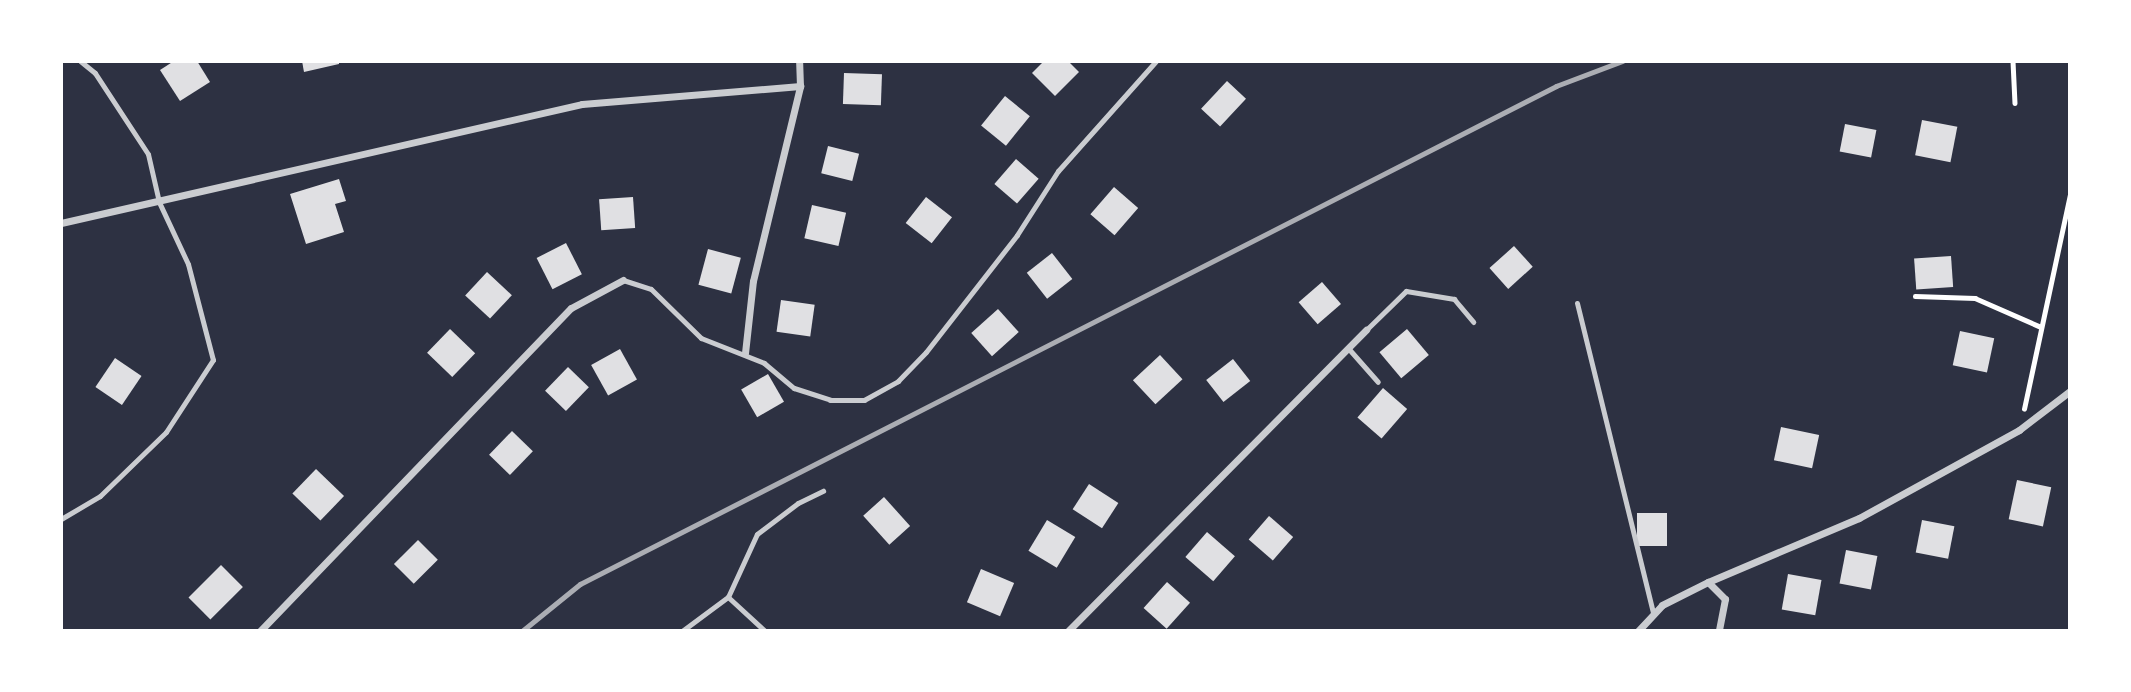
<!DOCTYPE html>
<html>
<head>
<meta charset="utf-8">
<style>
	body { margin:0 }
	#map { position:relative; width:2131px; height:692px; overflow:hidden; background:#2d3142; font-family:"Sofia Sans Condensed",sans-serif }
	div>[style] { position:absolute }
	.building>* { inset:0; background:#e0e0e3; transform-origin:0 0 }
	.path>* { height:4.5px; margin:-2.25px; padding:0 2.25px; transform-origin:2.25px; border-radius:2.25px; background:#fff }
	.service>* { height:5px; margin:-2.5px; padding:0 2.5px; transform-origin:2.5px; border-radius:2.5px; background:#caccd0 }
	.minor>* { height:7px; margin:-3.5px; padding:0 3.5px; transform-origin:3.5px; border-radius:3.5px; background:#caccd0 }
	.rail>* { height:5px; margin:-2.5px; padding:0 2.5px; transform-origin:2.5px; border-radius:2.5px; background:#abadb3 }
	span { translate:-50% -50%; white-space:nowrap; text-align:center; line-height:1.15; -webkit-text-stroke:5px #fff; paint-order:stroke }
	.frame { position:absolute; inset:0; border:63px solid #fff; pointer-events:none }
</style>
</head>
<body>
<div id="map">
	<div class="building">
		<i style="clip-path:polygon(174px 61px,197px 61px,210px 82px,180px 101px,160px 70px)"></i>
		<i style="clip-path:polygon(302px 61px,339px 61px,339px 64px,304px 72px)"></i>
		<i style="clip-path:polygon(1044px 61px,1068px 61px,1079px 72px,1055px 96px,1032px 73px)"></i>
		<i style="left:844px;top:73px;width:38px;height:31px;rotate:2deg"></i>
		<i style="left:1227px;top:81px;width:26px;height:38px;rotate:43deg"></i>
		<i style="left:1005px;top:96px;width:32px;height:38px;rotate:39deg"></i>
		<i style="left:1922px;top:120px;width:36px;height:36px;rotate:11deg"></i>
		<i style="left:1845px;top:124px;width:32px;height:28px;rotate:11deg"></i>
		<i style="left:828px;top:146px;width:32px;height:28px;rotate:14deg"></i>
		<i style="left:1016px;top:159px;width:30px;height:33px;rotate:41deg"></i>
		<i style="clip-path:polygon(339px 179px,346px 201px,335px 204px,344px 232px,306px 244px,290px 194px)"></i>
		<i style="left:1114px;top:187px;width:32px;height:36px;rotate:41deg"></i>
		<i style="left:633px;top:197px;width:31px;height:34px;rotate:86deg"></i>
		<i style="left:926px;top:197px;width:33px;height:33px;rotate:38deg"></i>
		<i style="left:812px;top:205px;width:35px;height:34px;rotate:13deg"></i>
		<i style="left:566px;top:243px;width:35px;height:33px;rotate:63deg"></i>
		<i style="left:1514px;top:246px;width:28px;height:33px;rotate:48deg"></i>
		<i style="left:708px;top:249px;width:34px;height:37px;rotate:15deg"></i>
		<i style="left:1052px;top:253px;width:33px;height:32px;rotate:52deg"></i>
		<i style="left:1951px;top:256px;width:31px;height:37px;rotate:86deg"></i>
		<i style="left:487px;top:272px;width:34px;height:32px;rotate:43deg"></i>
		<i style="left:1322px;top:282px;width:29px;height:31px;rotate:49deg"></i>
		<i style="left:781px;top:300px;width:34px;height:32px;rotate:8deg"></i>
		<i style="left:998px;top:309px;width:31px;height:36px;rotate:48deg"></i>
		<i style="left:450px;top:329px;width:35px;height:33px;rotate:44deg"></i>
		<i style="left:1407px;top:329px;width:34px;height:36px;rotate:50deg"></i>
		<i style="left:1960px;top:331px;width:35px;height:35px;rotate:12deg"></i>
		<i style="left:620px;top:349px;width:35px;height:33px;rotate:61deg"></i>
		<i style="left:1160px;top:355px;width:33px;height:37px;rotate:47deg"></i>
		<i style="left:115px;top:358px;width:32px;height:35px;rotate:34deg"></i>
		<i style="left:1233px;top:359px;width:28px;height:34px;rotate:52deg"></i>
		<i style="left:568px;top:367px;width:29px;height:33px;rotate:44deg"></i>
		<i style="left:768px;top:374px;width:32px;height:31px;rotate:60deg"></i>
		<i style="left:1383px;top:388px;width:32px;height:39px;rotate:41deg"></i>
		<i style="left:1781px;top:427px;width:39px;height:34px;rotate:12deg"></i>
		<i style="left:512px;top:431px;width:29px;height:33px;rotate:44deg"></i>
		<i style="left:316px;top:469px;width:39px;height:34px;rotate:44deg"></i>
		<i style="left:2017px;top:480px;width:35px;height:40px;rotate:12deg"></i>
		<i style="left:1089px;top:484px;width:35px;height:30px;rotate:33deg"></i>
		<i style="left:884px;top:497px;width:39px;height:28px;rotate:48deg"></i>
		<i style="left:1637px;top:513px;width:30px;height:33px"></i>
		<i style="left:1269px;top:516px;width:32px;height:31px;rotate:41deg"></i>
		<i style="left:1047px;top:520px;width:33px;height:36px;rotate:31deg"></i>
		<i style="left:1922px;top:520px;width:33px;height:33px;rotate:11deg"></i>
		<i style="left:1207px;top:532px;width:37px;height:33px;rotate:41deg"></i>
		<i style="left:418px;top:540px;width:28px;height:34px;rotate:45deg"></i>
		<i style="left:1846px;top:550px;width:32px;height:34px;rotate:11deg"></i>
		<i style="left:221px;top:565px;width:31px;height:46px;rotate:45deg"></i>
		<i style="left:981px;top:569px;width:36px;height:36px;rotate:23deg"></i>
		<i style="left:1788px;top:574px;width:34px;height:36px;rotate:10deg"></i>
		<i style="left:1167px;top:582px;width:31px;height:35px;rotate:42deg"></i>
	</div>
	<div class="path">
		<i style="left:2013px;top:61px;width:42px;rotate:87.3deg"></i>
		<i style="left:1915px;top:296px;width:60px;rotate:1.9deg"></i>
		<i style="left:1975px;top:298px;width:72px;rotate:23.7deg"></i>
		<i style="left:2024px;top:409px;width:219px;rotate:-77.9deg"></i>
	</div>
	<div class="service">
		<i style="left:623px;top:280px;width:29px;rotate:18deg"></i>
		<i style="left:651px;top:289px;width:70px;rotate:44.4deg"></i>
		<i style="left:701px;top:338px;width:68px;rotate:21.6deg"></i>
		<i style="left:764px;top:363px;width:39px;rotate:40deg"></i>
		<i style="left:794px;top:388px;width:38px;rotate:18deg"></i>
		<i style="left:830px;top:400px;width:34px"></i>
		<i style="left:864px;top:400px;width:39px;rotate:-29deg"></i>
		<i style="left:898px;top:381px;width:40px;rotate:-46deg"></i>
		<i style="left:926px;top:352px;width:148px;rotate:-52.1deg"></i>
		<i style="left:1017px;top:235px;width:76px;rotate:-57.4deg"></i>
		<i style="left:1058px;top:171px;width:147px;rotate:-48.3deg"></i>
		<i style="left:1577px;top:303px;width:319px;rotate:76.2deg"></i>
		<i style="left:1366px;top:330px;width:56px;rotate:-44.3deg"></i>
		<i style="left:1406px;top:291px;width:49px;rotate:9.5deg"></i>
		<i style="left:1454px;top:299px;width:30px;rotate:50deg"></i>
		<i style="left:1348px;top:348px;width:45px;rotate:48.6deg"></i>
		<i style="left:61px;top:519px;width:45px;rotate:-30.5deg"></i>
		<i style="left:100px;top:496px;width:92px;rotate:-44.1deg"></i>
		<i style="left:166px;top:432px;width:86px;rotate:-56.9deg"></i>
		<i style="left:213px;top:360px;width:99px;rotate:-104.6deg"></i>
		<i style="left:188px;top:264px;width:68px;rotate:-115.1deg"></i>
		<i style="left:159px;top:202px;width:49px;rotate:-102.9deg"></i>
		<i style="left:148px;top:154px;width:97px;rotate:-123.2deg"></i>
		<i style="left:95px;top:73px;width:19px;rotate:-141deg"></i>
		<i style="left:728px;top:597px;width:50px;rotate:42.6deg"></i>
		<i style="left:682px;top:631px;width:57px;rotate:-36.5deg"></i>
		<i style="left:728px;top:597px;width:69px;rotate:-65.3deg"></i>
		<i style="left:757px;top:534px;width:51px;rotate:-37.1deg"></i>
		<i style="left:798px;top:503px;width:28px;rotate:-26deg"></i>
	</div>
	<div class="minor">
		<i style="left:61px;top:223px;width:534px;rotate:-12.87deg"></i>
		<i style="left:582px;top:104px;width:219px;rotate:-4.7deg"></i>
		<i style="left:745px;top:353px;width:72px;rotate:-83.7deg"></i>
		<i style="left:753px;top:281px;width:201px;rotate:-76.4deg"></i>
		<i style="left:800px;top:86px;width:25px;rotate:-92deg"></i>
		<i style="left:1708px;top:582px;width:164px;rotate:-23deg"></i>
		<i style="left:1859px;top:518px;width:183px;rotate:-28.8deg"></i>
		<i style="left:2019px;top:430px;width:64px;rotate:-37.4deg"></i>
		<i style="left:260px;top:631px;width:448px;rotate:-46.1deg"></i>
		<i style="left:571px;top:308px;width:59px;rotate:-28.3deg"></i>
		<i style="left:1068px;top:631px;width:424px;rotate:-45.3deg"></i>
		<i style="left:1638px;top:631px;width:35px;rotate:-47deg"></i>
		<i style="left:1662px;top:605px;width:51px;rotate:-26.6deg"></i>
		<i style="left:1708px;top:582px;width:24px;rotate:45deg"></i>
		<i style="left:1725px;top:599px;width:33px;rotate:101deg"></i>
	</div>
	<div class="rail">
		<i style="left:522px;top:631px;width:75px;rotate:-39deg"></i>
		<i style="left:580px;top:584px;width:1096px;rotate:-27.03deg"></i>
		<i style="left:1556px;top:86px;width:71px;rotate:-20.7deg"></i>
	</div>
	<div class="frame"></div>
</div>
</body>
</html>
